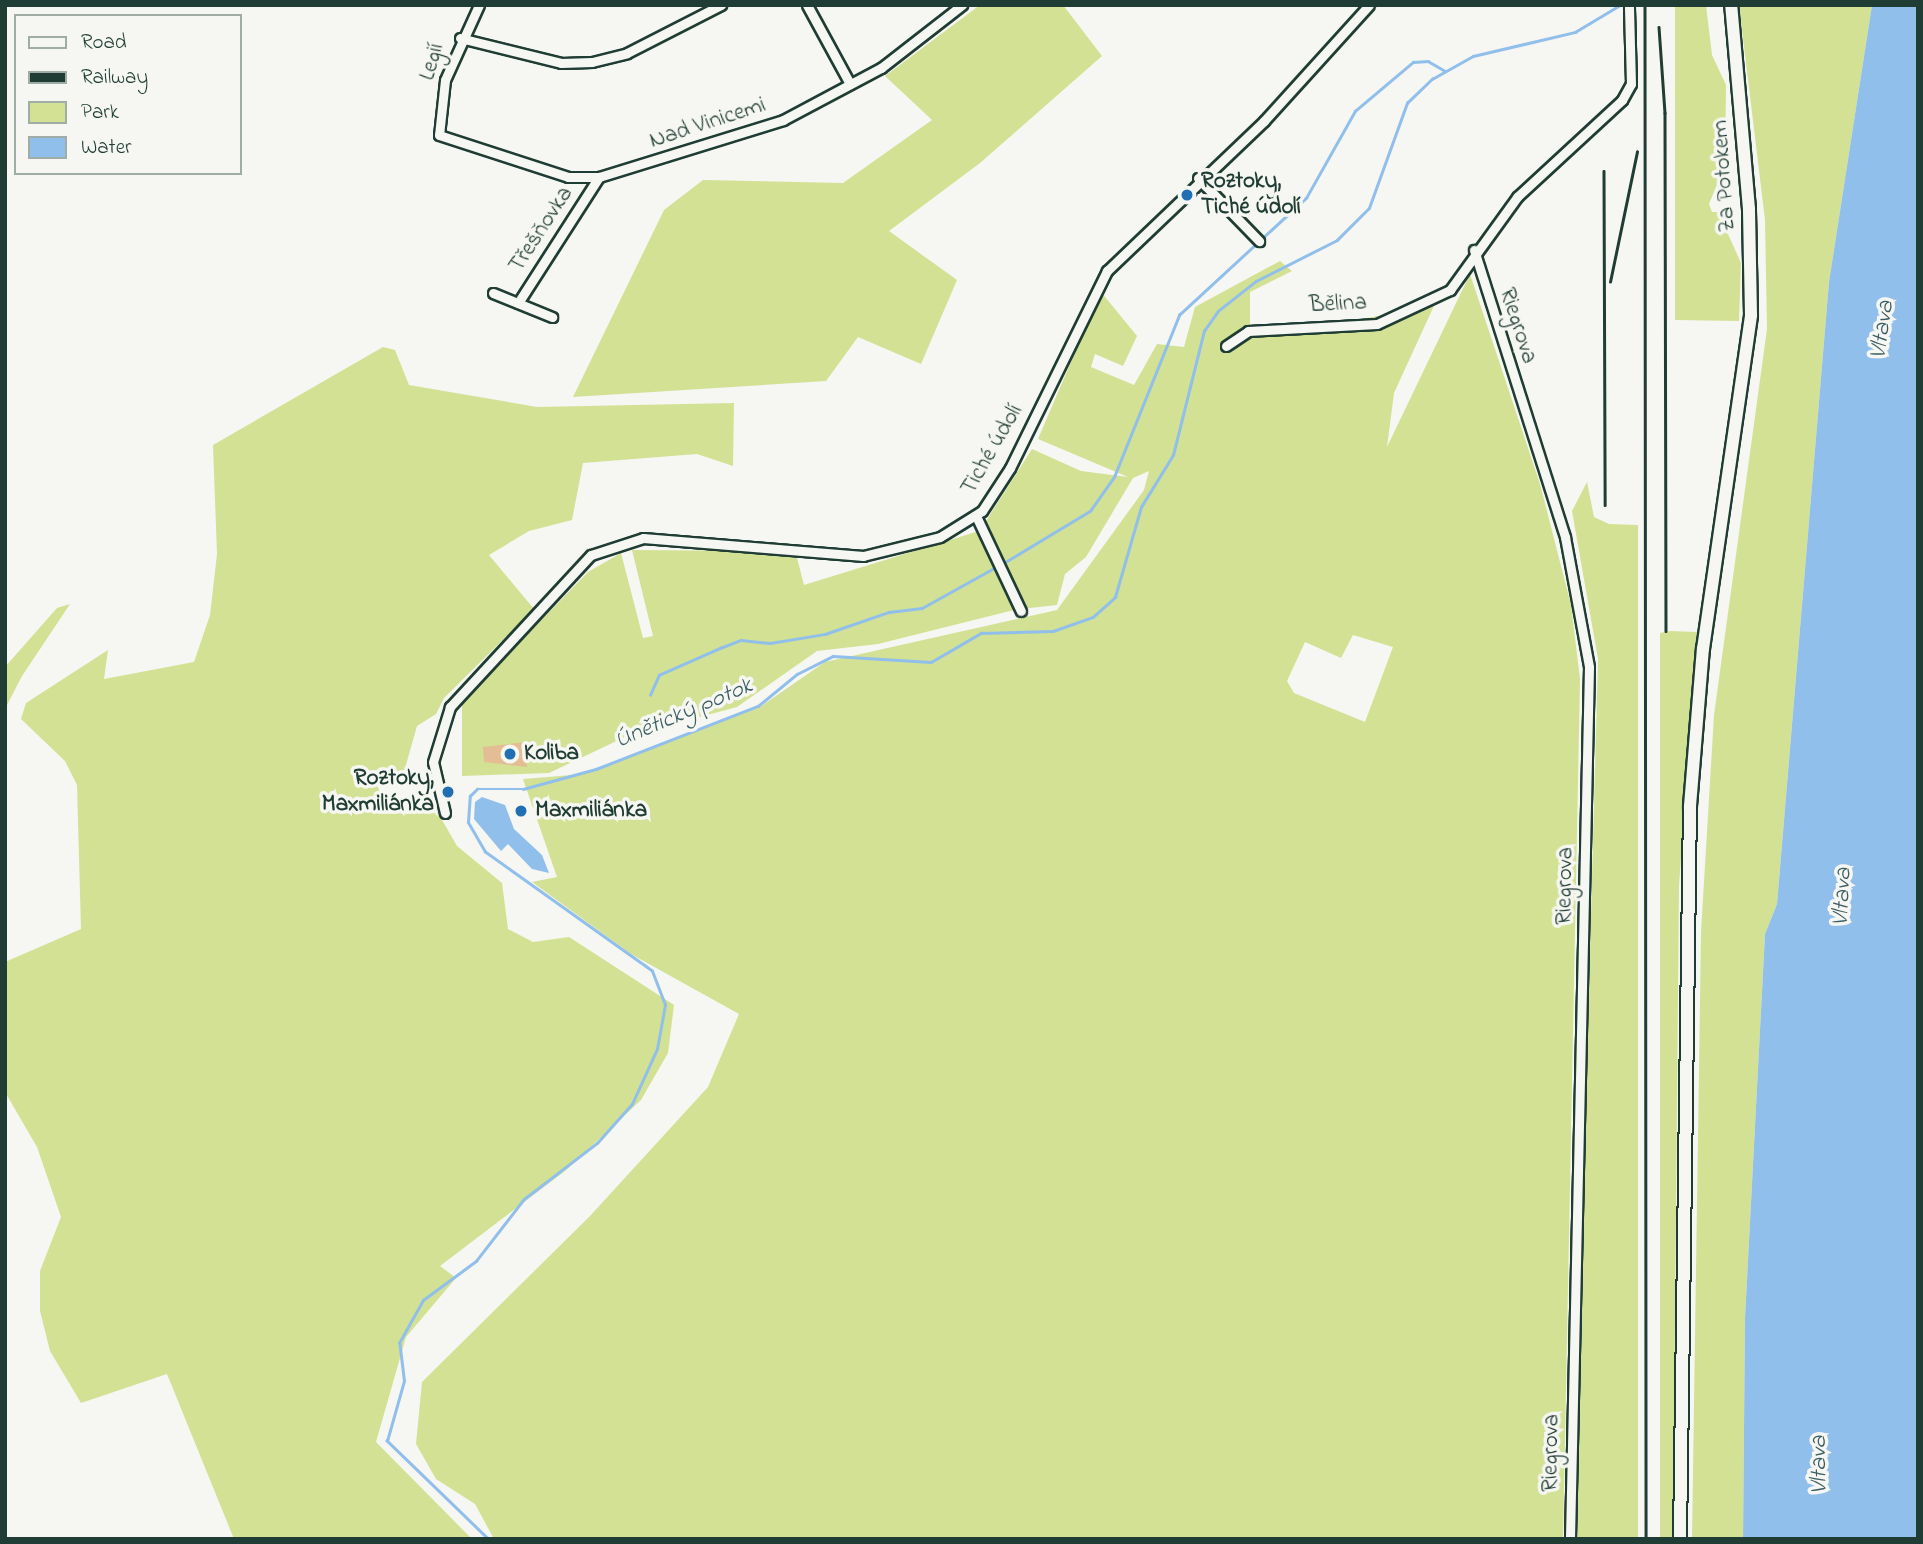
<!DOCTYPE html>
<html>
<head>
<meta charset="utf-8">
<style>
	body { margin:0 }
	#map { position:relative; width:1923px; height:1544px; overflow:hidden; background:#f6f6f2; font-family:"Indie Flower",sans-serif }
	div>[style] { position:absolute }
	.green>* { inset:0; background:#d3e194 }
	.water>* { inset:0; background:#91bfeb }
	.stream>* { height:2.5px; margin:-1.25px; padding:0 1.25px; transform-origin:1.25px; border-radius:1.25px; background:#91bfeb }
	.building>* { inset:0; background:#e4bd94 }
	.roads { filter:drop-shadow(2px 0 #1f3d34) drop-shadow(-2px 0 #1f3d34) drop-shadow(0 2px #1f3d34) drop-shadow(0 -2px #1f3d34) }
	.street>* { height:9px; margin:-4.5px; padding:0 4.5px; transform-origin:4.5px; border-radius:4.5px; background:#f6f6f2 }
	.secondary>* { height:12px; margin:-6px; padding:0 6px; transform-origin:6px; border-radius:6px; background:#f6f6f2 }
	.rail>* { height:2.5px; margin:-1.25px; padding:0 1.25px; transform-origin:1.25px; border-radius:1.25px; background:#1f3d34 }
	.dots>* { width:19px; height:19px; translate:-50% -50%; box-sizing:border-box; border:4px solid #f6f6f2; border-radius:50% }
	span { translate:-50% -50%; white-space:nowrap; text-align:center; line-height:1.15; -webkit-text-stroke:7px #f6f6f2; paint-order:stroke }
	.street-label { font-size:23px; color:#1f3d34 }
	.poi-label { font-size:23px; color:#1f3d34; font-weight:700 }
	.left { translate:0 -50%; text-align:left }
	.right { translate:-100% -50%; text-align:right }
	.water-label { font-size:24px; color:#3c5e62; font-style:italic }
	.frame { position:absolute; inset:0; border:7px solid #1f3d34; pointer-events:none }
	.legend { position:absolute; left:14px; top:14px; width:228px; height:161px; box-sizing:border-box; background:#f6f6f2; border:2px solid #a0aca6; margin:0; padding:9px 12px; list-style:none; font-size:21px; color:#1f3d34 }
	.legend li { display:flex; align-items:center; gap:14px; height:35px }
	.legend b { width:35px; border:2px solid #a0aca6 }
</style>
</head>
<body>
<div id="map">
	<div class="green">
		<i style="clip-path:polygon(980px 5px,1063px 5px,1102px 56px,980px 163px,889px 231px,957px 280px,921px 364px,858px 337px,826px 381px,573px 397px,664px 210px,703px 180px,843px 183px,932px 120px,885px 76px)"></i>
		<i style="clip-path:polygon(1675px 5px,1706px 5px,1712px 55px,1726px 85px,1725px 165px,1709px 204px,1712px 212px,1718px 212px,1741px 263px,1739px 321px,1675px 320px)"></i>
		<i style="clip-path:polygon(1739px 5px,1872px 5px,1829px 282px,1777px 904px,1765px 934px,1745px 1318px,1743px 1539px,1692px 1539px,1701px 932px,1714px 715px,1767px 329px,1765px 220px)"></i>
		<i style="clip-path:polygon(evenodd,1280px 261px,1292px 271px,1250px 292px,1250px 327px,1261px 337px,1411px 310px,1438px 297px,1394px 393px,1387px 447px,1470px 274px,1540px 484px,1571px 605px,1580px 679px,1563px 1539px,494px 1539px,475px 1504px,436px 1479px,416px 1444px,422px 1382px,590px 1216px,708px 1087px,739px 1014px,631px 954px,532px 882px,557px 877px,523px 779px,584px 774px,760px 707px,825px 662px,1057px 610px,1144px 490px,1149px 471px,1133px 478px,1086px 557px,1065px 574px,1057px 605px,1021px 609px,986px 521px,1032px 449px,1081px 471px,1128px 477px,1038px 439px,1101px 292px,1137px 336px,1123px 366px,1095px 354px,1091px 367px,1134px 385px,1157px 344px,1184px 347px,1195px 307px,1280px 261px,1353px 635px,1393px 647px,1365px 722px,1294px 693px,1287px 681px,1305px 642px,1341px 658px,1353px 635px)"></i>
		<i style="clip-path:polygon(383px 347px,395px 350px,409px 385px,537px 407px,734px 403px,733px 466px,697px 454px,583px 463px,572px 520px,529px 531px,489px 555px,534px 609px,444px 698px,436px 714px,417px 726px,404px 772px,377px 785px,389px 814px,434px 806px,457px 846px,502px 883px,508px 929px,533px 942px,569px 937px,674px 1005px,668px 1053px,641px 1100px,565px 1171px,440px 1266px,456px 1278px,406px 1337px,376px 1442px,472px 1539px,234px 1539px,167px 1374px,81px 1403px,50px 1351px,40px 1311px,40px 1271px,61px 1217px,37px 1147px,5px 1092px,5px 962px,81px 929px,77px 785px,65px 761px,21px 719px,26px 703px,108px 650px,104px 679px,194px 662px,210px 615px,217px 554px,213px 445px)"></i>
		<i style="clip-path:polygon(1587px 482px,1594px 517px,1609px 524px,1638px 525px,1638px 1539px,1574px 1539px,1598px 659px,1572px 511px)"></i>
		<i style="clip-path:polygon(979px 531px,1014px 610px,878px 644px,817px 651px,737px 707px,625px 737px,549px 773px,462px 776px,462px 702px,588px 572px,621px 553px,643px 638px,653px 636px,632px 550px,759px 551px,797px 558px,804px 585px)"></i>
		<i style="clip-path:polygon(70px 604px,22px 676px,5px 709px,5px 667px,57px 608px)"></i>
		<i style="clip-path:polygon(1670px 631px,1697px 632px,1679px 886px,1673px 1539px,1660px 1539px,1660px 633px)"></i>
	</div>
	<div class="water">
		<i style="clip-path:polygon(1872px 5px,1918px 5px,1918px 1539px,1743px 1539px,1745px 1318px,1765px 934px,1777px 904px,1829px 282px)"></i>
		<i style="clip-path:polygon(482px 797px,505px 805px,514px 829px,542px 855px,549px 873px,532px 869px,508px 844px,501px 851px,474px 819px,475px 802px)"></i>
	</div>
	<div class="stream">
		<i style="left:1002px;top:564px;width:103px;rotate:-31.1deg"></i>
		<i style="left:1090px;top:511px;width:42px;rotate:-54.8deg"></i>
		<i style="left:1114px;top:477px;width:175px;rotate:-68.1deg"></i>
		<i style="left:1179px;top:315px;width:173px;rotate:-42.7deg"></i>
		<i style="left:1306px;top:198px;width:100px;rotate:-60.6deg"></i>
		<i style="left:1355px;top:111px;width:76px;rotate:-40.2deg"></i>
		<i style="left:1413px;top:62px;width:15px;rotate:-4deg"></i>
		<i style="left:1428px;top:61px;width:20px;rotate:30deg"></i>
		<i style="left:650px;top:695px;width:22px;rotate:-66deg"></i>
		<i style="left:659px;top:675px;width:67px;rotate:-23.9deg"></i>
		<i style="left:720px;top:648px;width:22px;rotate:-21deg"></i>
		<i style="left:741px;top:640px;width:29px;rotate:6deg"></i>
		<i style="left:770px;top:643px;width:56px;rotate:-9.3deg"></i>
		<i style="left:825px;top:634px;width:68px;rotate:-19deg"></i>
		<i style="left:889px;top:612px;width:33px;rotate:-7deg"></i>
		<i style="left:922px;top:608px;width:85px;rotate:-29deg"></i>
		<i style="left:488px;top:1539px;width:141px;rotate:-135.9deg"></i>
		<i style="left:387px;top:1441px;width:62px;rotate:-74.2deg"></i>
		<i style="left:404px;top:1381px;width:38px;rotate:-97deg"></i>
		<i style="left:399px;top:1343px;width:49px;rotate:-60.8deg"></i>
		<i style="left:423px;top:1300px;width:66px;rotate:-36.3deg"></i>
		<i style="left:476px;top:1261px;width:78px;rotate:-52.3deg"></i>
		<i style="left:524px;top:1199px;width:92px;rotate:-37.5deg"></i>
		<i style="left:597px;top:1143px;width:52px;rotate:-48.1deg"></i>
		<i style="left:632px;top:1104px;width:60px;rotate:-65.6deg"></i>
		<i style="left:657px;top:1049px;width:45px;rotate:-79.7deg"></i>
		<i style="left:665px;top:1005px;width:36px;rotate:-111deg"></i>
		<i style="left:652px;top:971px;width:205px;rotate:-144.5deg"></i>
		<i style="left:485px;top:852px;width:34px;rotate:-120deg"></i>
		<i style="left:468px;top:822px;width:26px;rotate:-86deg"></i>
		<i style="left:470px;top:796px;width:10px;rotate:-45deg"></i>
		<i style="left:477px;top:789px;width:46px"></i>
		<i style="left:523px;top:789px;width:76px;rotate:-15.3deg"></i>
		<i style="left:596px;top:769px;width:174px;rotate:-21.3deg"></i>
		<i style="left:758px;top:706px;width:50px;rotate:-39.4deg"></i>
		<i style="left:797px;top:674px;width:40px;rotate:-26.6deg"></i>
		<i style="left:833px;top:656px;width:98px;rotate:3.5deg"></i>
		<i style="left:931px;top:662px;width:58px;rotate:-30.1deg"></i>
		<i style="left:981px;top:633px;width:72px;rotate:-1.6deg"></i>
		<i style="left:1053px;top:631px;width:42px;rotate:-19.3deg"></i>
		<i style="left:1093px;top:617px;width:30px;rotate:-42deg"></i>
		<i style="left:1115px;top:597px;width:94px;rotate:-73.9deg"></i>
		<i style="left:1141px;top:507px;width:61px;rotate:-58.4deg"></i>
		<i style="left:1173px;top:455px;width:128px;rotate:-76deg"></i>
		<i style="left:1204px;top:331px;width:24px;rotate:-55deg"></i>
		<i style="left:1218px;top:311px;width:48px;rotate:-38.3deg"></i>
		<i style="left:1256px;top:281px;width:91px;rotate:-26.8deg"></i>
		<i style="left:1337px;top:240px;width:45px;rotate:-45deg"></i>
		<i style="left:1369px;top:208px;width:112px;rotate:-70.1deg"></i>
		<i style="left:1407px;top:103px;width:35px;rotate:-44deg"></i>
		<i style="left:1432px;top:79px;width:47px;rotate:-29.3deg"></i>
		<i style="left:1473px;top:56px;width:105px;rotate:-13.2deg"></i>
		<i style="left:1575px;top:32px;width:52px;rotate:-31deg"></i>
	</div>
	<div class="building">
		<i style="clip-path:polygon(535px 741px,536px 757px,526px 758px,527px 767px,484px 762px,483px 747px)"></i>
	</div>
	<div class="roads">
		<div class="street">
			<i style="left:479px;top:5px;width:82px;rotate:114.4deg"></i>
			<i style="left:445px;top:80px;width:55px;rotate:96.2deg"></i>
			<i style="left:439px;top:135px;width:136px;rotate:18deg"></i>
			<i style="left:568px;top:177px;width:31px"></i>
			<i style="left:599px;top:177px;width:193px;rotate:-17.2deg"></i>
			<i style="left:783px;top:120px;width:111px;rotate:-28deg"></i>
			<i style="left:881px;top:68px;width:103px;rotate:-37.9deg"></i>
			<i style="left:807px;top:5px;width:90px;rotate:61.4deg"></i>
			<i style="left:460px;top:38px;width:104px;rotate:13.9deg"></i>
			<i style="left:561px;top:63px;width:31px;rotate:-2deg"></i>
			<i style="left:592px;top:62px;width:36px;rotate:-14deg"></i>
			<i style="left:627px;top:53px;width:106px;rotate:-27.1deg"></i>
			<i style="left:1198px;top:178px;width:88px;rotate:45.9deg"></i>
			<i style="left:1474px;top:250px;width:301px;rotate:72.4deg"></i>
			<i style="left:1565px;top:537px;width:132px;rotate:79.5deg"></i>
			<i style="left:1589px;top:667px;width:872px;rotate:91.25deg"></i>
			<i style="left:493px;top:293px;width:64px;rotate:22.1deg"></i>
			<i style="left:518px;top:303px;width:150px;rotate:-57.3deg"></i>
			<i style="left:1226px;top:346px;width:27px;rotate:-34deg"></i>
			<i style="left:1248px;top:331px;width:129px;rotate:-3.1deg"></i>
			<i style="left:1377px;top:324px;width:81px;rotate:-25deg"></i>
			<i style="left:1450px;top:290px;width:115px;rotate:-54.2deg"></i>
			<i style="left:1517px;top:197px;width:143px;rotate:-42.7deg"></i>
			<i style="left:1622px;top:100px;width:18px;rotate:-61deg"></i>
			<i style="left:1631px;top:84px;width:79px;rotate:-91.5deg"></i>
			<i style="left:976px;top:516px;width:105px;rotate:64.7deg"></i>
			<i style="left:445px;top:813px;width:52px;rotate:-103.2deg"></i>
			<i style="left:433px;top:762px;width:58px;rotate:-72.8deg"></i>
			<i style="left:450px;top:707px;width:207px;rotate:-47.2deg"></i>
			<i style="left:591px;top:555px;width:55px;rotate:-18.1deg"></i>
			<i style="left:643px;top:538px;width:221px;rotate:4.7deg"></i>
			<i style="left:863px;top:556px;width:79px;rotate:-13.9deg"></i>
			<i style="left:940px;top:537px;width:49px;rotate:-31.8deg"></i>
			<i style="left:982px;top:511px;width:51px;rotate:-56.9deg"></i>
			<i style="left:1010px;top:468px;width:220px;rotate:-63.8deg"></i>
			<i style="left:1107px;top:271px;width:217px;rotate:-43.7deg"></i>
			<i style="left:1264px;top:121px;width:156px;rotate:-47.8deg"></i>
		</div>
		<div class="secondary">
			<i style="left:1680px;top:1539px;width:733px;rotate:-89.22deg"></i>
			<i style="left:1690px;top:806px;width:158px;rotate:-85.3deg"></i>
			<i style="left:1703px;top:649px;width:337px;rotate:-81.8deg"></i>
			<i style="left:1751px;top:315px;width:106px;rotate:-91.1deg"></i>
			<i style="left:1749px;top:209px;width:205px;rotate:-95deg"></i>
		</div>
	</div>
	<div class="rail">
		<i style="left:1645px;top:5px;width:1534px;rotate:89.96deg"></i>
		<i style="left:1659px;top:27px;width:86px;rotate:86deg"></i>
		<i style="left:1665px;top:113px;width:518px;rotate:89.89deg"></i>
		<i style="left:1604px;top:171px;width:334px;rotate:89.8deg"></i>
		<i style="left:1610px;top:282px;width:133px;rotate:-78.3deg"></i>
	</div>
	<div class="dots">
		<i style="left:1187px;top:195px;background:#1f6fb2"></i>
		<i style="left:510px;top:754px;background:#1f6fb2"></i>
		<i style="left:448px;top:792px;background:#1f6fb2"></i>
		<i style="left:521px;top:811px;background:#1f6fb2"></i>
	</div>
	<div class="street-label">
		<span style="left:433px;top:62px;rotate:-74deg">Legií</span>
		<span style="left:708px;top:124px;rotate:-18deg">Nad Vinicemi</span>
		<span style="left:1725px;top:176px;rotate:-94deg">Za Potokem</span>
		<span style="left:542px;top:230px;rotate:-57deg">Třešňovka</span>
		<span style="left:1338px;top:305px;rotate:-3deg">Bělina</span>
		<span style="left:1517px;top:326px;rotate:72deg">Riegrova</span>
		<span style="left:993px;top:450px;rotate:-60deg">Tiché údolí</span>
		<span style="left:1566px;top:886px;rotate:-89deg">Riegrova</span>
		<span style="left:1552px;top:1453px;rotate:-89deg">Riegrova</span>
	</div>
	<div class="poi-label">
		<span class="left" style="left:1201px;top:195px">Roztoky,<br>Tiché údolí</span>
		<span class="left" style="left:524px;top:754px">Koliba</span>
		<span class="right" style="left:434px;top:792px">Roztoky,<br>Maxmiliánka</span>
		<span class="left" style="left:535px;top:811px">Maxmiliánka</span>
	</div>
	<div class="water-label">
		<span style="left:1883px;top:330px;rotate:-82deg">Vltava</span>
		<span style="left:684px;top:714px;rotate:-23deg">Únětický potok</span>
		<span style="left:1843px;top:897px;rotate:-87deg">Vltava</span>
		<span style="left:1820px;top:1465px;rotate:-91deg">Vltava</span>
	</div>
	<div class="frame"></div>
	<ul class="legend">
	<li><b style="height:9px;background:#f6f6f2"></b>Road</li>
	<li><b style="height:9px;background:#1f3d34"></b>Railway</li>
	<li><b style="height:19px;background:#d3e194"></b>Park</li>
	<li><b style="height:19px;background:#91bfeb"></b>Water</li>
	</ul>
</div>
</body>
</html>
